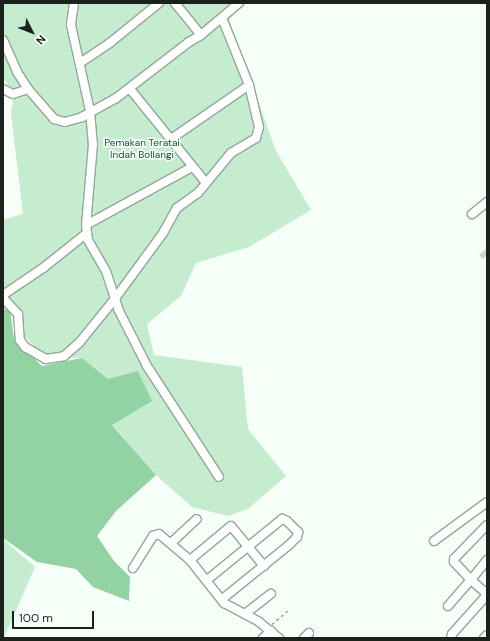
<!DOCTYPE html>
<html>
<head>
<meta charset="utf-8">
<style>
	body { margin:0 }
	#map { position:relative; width:490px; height:641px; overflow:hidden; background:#f5fef7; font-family:"DM Sans",sans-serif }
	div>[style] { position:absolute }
	.green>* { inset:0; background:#c6eccf }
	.forest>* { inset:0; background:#92d2a3 }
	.building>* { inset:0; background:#c6dccb }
	.path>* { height:1px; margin-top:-0.5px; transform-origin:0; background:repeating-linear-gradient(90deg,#868f88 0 3px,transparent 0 6px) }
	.roads { filter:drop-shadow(1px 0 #92a797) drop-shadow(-1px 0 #92a797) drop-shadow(0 1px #92a797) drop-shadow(0 -1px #92a797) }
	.minor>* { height:8px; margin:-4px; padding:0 4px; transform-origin:4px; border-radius:4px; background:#fff }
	span { translate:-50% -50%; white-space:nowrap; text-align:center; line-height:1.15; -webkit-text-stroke:3px #fff; paint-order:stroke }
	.park-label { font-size:10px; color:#075329 }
	.frame { position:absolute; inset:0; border:4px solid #1a221b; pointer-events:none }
	.north { position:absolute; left:12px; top:12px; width:40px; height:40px; -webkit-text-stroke:3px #fff; paint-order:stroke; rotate:132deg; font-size:11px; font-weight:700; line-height:16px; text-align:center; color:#1a221b }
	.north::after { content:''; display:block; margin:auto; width:14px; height:18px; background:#1a221b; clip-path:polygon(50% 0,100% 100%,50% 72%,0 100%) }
	.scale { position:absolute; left:12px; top:611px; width:82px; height:18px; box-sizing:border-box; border:2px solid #1a221b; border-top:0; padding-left:5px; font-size:12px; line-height:14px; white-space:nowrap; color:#1a221b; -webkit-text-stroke:3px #fff; paint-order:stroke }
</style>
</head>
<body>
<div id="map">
	<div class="green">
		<i style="clip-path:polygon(3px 3px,243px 3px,229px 20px,276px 151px,311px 210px,249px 247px,196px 263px,181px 296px,147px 324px,154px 355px,242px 367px,248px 429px,286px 476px,248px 509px,228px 516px,192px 507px,156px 475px,112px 424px,108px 379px,82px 358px,46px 358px,23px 335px,10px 310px,3px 310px,3px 220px,23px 214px,11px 114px,14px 93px,3px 78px)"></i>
		<i style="clip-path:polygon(3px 539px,35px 567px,4px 638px,3px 638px)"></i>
	</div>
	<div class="forest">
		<i style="clip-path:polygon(3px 310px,10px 310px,14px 339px,42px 366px,82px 358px,108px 379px,138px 371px,152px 401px,112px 425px,156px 475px,116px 511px,97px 536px,114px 561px,130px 577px,129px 601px,93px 587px,76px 569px,37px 562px,3px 538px)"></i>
	</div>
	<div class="building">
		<i style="clip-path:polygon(487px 248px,487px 255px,483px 259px,479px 255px)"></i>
	</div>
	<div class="path">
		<i style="left:272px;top:624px;width:23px;rotate:-40deg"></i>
	</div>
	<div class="roads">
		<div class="minor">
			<i style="left:74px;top:3px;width:22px;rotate:98deg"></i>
			<i style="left:71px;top:25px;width:88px;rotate:77.5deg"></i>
			<i style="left:90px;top:111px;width:33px;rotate:85deg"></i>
			<i style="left:93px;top:144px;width:81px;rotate:94.9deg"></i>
			<i style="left:86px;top:225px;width:15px;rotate:82deg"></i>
			<i style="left:88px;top:240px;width:36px;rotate:60deg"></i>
			<i style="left:106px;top:271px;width:40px;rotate:72deg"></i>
			<i style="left:118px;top:309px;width:64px;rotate:63deg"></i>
			<i style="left:147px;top:366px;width:132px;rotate:57deg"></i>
			<i style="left:175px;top:3px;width:41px;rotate:50.9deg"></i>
			<i style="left:3px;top:40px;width:35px;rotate:66deg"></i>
			<i style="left:17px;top:72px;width:20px;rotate:57deg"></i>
			<i style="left:28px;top:89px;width:40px;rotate:49deg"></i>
			<i style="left:54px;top:119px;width:11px;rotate:15deg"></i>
			<i style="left:65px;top:122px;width:18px;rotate:-16deg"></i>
			<i style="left:82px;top:117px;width:38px;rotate:-29deg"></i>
			<i style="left:115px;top:99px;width:93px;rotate:-37.6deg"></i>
			<i style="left:189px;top:42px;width:14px;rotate:-30deg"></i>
			<i style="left:201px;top:35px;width:50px;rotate:-40.1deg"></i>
			<i style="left:80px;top:63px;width:37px;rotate:-34deg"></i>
			<i style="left:111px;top:42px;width:62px;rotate:-39.1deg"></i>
			<i style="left:3px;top:89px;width:11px;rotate:27deg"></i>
			<i style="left:13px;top:94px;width:16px;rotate:-18deg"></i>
			<i style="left:130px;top:89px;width:121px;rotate:51deg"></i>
			<i style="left:171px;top:139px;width:95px;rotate:-34.7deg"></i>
			<i style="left:472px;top:214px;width:19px;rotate:-39deg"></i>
			<i style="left:86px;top:225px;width:121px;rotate:-28.7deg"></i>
			<i style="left:3px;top:295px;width:48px;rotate:-34deg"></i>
			<i style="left:43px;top:268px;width:56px;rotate:-38.5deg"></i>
			<i style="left:3px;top:298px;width:22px;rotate:47deg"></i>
			<i style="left:18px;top:314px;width:26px;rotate:86deg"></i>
			<i style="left:20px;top:340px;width:9px;rotate:54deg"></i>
			<i style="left:25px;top:347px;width:24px;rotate:30deg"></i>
			<i style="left:46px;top:359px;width:18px;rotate:-9deg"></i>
			<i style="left:64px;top:356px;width:20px;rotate:-41deg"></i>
			<i style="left:79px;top:343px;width:55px;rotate:-50.9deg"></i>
			<i style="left:114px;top:300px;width:83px;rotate:-53.8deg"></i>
			<i style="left:163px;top:233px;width:29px;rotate:-61deg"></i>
			<i style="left:177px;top:208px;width:26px;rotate:-36deg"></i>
			<i style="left:198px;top:193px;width:52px;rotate:-50.5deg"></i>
			<i style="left:231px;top:153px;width:29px;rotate:-31deg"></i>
			<i style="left:256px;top:138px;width:11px;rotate:-75deg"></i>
			<i style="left:259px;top:127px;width:43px;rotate:-103.4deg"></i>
			<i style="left:249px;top:85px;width:72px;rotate:-111.9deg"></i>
			<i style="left:434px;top:541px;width:66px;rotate:-36.3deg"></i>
			<i style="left:171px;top:543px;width:35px;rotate:-43deg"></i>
			<i style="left:190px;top:560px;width:53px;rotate:-39.7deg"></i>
			<i style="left:231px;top:526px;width:52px;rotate:50.5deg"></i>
			<i style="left:487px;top:560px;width:26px;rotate:129deg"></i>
			<i style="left:471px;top:580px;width:21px;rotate:41deg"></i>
			<i style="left:133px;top:568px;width:38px;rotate:-58deg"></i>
			<i style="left:153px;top:536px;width:6px;rotate:-18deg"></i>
			<i style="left:159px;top:534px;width:40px;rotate:40deg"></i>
			<i style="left:190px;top:560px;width:55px;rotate:51.7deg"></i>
			<i style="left:224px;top:603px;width:40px;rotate:28deg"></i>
			<i style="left:259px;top:622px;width:26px;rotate:39deg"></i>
			<i style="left:207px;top:580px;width:97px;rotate:-39.1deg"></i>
			<i style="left:282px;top:519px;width:5px;rotate:22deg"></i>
			<i style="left:287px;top:521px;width:16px;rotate:45deg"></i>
			<i style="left:298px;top:532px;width:5px;rotate:101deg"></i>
			<i style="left:297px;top:537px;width:11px;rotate:135deg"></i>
			<i style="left:289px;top:545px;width:87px;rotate:141deg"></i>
			<i style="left:448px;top:606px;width:35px;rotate:-49deg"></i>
			<i style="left:471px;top:580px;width:25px;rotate:-133deg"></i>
			<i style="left:454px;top:562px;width:3px;rotate:-90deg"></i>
			<i style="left:454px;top:559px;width:47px;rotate:-45.9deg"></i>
			<i style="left:245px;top:614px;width:33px;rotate:-38deg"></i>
			<i style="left:263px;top:638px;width:11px;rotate:-41deg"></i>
			<i style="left:304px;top:638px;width:7px;rotate:-45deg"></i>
			<i style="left:451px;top:638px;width:4px;rotate:-76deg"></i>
			<i style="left:452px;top:634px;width:52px;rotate:-48.1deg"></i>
			<i style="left:484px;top:638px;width:4px;rotate:-45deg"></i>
		</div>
	</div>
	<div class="park-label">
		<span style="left:142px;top:148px">Pemakan Teratai<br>Indah Bollangi</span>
	</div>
	<div class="frame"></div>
	<div class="north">N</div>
	<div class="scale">100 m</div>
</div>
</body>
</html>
